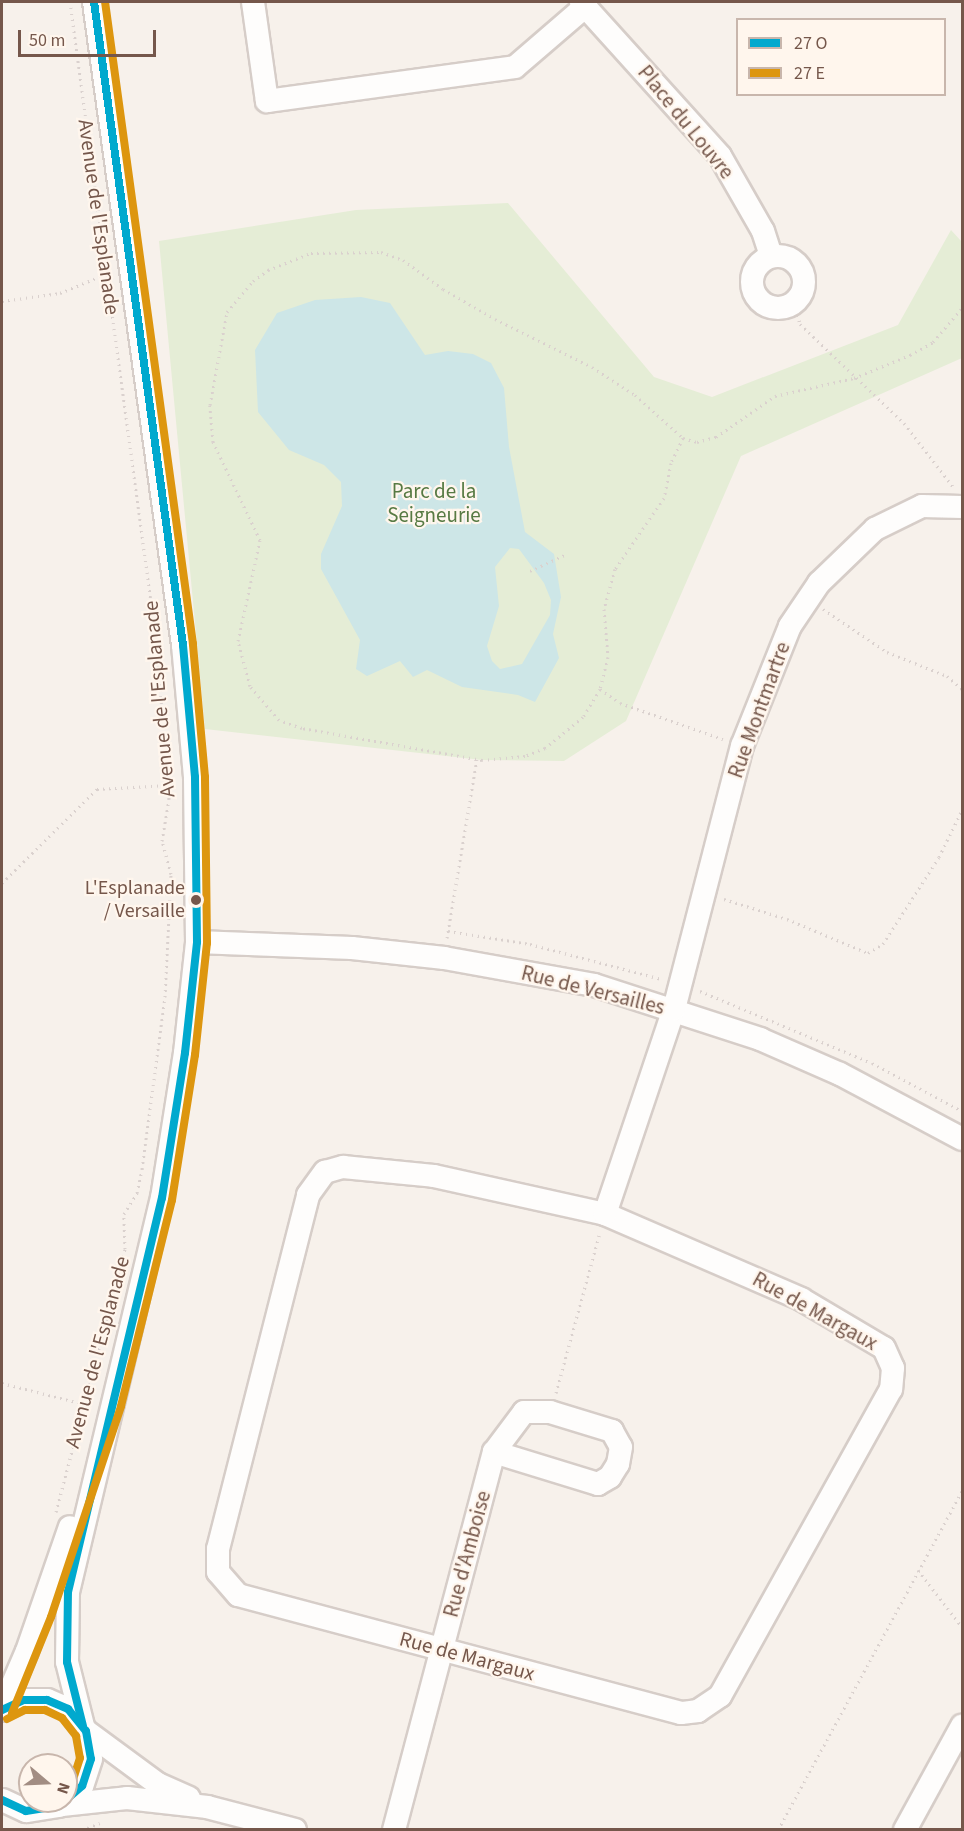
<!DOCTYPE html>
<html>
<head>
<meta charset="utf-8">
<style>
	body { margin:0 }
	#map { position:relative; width:964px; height:1831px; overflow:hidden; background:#f7f1eb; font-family:"Source Sans 3",sans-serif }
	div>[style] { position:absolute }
	.green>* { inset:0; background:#e5edd6 }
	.water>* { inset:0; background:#cde6e7 }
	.path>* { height:3px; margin-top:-1.5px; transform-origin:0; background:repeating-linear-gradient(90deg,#dad1ce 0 1.5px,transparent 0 6px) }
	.roads { filter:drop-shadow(2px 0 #d6cdc8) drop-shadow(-2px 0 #d6cdc8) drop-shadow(0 2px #d6cdc8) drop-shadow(0 -2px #d6cdc8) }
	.minor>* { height:22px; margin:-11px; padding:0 11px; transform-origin:11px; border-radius:11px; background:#fefdfc }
	.minor>.ring { margin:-11px; padding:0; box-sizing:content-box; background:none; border:22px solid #fefdfc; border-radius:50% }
	.bus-1>* { height:8px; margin:-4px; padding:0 4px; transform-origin:4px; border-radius:4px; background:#00a9ce }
	.bus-2>* { height:8px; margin:-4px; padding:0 4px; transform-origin:4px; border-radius:4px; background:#dd960f }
	.dots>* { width:16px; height:16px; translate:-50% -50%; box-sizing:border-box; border:3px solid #fff6ed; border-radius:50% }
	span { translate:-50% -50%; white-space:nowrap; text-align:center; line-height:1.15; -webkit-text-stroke:4.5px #fff6ed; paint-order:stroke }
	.bus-label { font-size:20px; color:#75574b }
	.right { translate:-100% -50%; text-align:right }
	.street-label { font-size:21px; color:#75574b }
	.park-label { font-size:21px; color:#577a43 }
	.frame { position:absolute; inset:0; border:3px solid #75574b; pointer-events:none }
	.legend { position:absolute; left:736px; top:18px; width:210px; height:78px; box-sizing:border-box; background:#fff6ed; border:2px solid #c8b6ac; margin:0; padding:8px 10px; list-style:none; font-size:18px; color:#75574b }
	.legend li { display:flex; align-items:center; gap:12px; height:30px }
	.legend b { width:30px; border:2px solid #c8b6ac }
	.north { position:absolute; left:18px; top:1753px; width:60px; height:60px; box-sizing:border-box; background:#fff6ed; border:2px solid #c8b6ac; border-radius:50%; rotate:109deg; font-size:16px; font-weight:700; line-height:24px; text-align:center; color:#75574b }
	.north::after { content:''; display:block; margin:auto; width:21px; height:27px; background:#a28d83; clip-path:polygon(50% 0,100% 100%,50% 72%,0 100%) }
	.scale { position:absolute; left:18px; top:30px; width:138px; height:27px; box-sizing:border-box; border:3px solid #75574b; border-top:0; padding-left:8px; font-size:18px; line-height:21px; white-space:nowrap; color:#75574b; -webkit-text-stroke:4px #fff6ed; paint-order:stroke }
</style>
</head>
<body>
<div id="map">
	<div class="green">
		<i style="clip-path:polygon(508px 203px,654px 377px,712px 397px,898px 325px,951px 230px,962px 242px,962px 358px,741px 456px,626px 721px,564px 761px,482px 760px,205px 729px,159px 241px,356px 210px)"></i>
	</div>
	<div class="water">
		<i style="clip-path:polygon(evenodd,361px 297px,390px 303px,425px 355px,448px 351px,473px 354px,491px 363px,504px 388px,509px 447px,525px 532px,554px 554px,561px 597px,553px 634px,559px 658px,535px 702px,518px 695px,462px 687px,427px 670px,413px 677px,400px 661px,367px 676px,356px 669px,360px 640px,321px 569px,321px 554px,342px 506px,341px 482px,324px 465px,289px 450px,258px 412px,255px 350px,277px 313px,315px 300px,361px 297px,510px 548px,519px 549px,544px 583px,551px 600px,550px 615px,522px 664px,500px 669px,492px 661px,487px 646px,499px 606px,495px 567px,510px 548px)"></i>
	</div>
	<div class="path">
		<i style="left:2px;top:301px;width:59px;rotate:-7.9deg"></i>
		<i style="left:60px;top:293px;width:50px;rotate:-22.4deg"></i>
		<i style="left:794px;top:303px;width:22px;rotate:74deg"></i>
		<i style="left:800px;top:324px;width:144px;rotate:43.6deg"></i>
		<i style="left:904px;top:423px;width:82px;rotate:52.4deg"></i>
		<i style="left:683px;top:438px;width:28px;rotate:116deg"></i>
		<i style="left:671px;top:463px;width:36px;rotate:101deg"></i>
		<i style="left:664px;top:498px;width:86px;rotate:124.6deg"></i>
		<i style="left:615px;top:569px;width:41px;rotate:105.4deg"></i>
		<i style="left:604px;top:609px;width:48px;rotate:85.2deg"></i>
		<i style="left:608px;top:657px;width:33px;rotate:104deg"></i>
		<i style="left:600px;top:689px;width:33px;rotate:121deg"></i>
		<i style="left:583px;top:717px;width:49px;rotate:140.8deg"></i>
		<i style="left:545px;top:748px;width:22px;rotate:158deg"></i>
		<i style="left:525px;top:756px;width:43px;rotate:174.7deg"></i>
		<i style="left:482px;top:760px;width:183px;rotate:-169.9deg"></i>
		<i style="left:302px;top:728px;width:24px;rotate:-161deg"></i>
		<i style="left:279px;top:720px;width:45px;rotate:-130.5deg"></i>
		<i style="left:250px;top:686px;width:47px;rotate:-104.9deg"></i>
		<i style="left:238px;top:641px;width:103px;rotate:-77.7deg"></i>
		<i style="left:260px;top:540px;width:109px;rotate:-115.6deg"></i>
		<i style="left:213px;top:442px;width:37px;rotate:-95deg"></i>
		<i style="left:210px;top:405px;width:95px;rotate:-79.6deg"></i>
		<i style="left:227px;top:312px;width:40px;rotate:-50deg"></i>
		<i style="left:253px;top:281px;width:19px;rotate:-36deg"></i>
		<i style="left:268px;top:270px;width:46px;rotate:-21.6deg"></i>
		<i style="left:311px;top:253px;width:70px;rotate:-0.8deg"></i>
		<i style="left:381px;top:252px;width:23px;rotate:20deg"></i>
		<i style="left:403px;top:260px;width:49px;rotate:35.9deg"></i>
		<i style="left:443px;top:289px;width:60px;rotate:30deg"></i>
		<i style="left:495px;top:319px;width:108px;rotate:26.3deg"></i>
		<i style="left:592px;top:367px;width:51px;rotate:33.1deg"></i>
		<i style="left:635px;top:395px;width:64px;rotate:41.9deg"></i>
		<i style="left:683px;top:438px;width:15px;rotate:16deg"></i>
		<i style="left:697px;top:442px;width:20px;rotate:-15deg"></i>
		<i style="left:716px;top:437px;width:72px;rotate:-34.8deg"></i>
		<i style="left:775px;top:396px;width:81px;rotate:-12.8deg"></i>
		<i style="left:854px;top:378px;width:61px;rotate:-22.3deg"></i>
		<i style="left:910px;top:355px;width:26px;rotate:-29deg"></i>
		<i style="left:933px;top:342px;width:45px;rotate:-49.5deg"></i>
		<i style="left:530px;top:571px;width:40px;rotate:-25deg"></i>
		<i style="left:823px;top:609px;width:77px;rotate:33.9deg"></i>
		<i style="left:887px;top:652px;width:65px;rotate:21.8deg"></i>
		<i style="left:947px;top:676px;width:20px;rotate:41deg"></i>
		<i style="left:600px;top:689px;width:24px;rotate:35deg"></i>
		<i style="left:620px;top:703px;width:109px;rotate:19.3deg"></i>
		<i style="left:2px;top:883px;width:134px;rotate:-44.7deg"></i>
		<i style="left:97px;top:789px;width:71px;rotate:-3.2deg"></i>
		<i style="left:724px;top:899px;width:66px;rotate:17.6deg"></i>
		<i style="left:787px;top:919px;width:88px;rotate:22.8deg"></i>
		<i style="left:868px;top:953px;width:17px;rotate:-31deg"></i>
		<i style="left:883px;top:944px;width:103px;rotate:-57.2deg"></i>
		<i style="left:939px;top:857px;width:52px;rotate:-63.9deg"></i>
		<i style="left:448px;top:931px;width:83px;rotate:9deg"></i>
		<i style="left:530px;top:944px;width:137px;rotate:14.9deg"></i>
		<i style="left:447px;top:938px;width:181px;rotate:-80.5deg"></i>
		<i style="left:700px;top:991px;width:186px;rotate:22.7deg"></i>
		<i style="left:872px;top:1063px;width:102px;rotate:28.1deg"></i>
		<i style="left:2px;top:1383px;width:85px;rotate:14.4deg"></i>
		<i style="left:556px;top:1393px;width:167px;rotate:-74.7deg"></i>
		<i style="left:56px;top:1512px;width:272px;rotate:-75.3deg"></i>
		<i style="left:125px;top:1249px;width:35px;rotate:-92deg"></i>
		<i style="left:124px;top:1214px;width:25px;rotate:-58deg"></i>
		<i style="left:137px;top:1193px;width:25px;rotate:-78deg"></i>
		<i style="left:142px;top:1169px;width:174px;rotate:-82.4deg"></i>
		<i style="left:165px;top:997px;width:123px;rotate:-87.2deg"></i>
		<i style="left:171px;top:874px;width:34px;rotate:-105deg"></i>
		<i style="left:162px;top:841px;width:43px;rotate:-80.5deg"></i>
		<i style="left:169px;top:799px;width:161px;rotate:-94.6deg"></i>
		<i style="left:156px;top:639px;width:643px;rotate:-97.69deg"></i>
		<i style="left:918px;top:1570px;width:72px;rotate:52.3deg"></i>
		<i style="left:82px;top:1830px;width:19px;rotate:-21deg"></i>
		<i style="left:778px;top:1830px;width:386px;rotate:-61.5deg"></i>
	</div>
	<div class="roads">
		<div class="minor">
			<i style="left:253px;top:2px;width:100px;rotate:82deg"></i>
			<i style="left:267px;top:101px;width:250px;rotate:-7.8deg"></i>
			<i style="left:515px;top:67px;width:94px;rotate:-40.7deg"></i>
			<i style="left:581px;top:2px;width:207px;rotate:47.9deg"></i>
			<i style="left:720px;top:156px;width:86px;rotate:60.2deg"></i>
			<i style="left:763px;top:231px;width:25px;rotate:72deg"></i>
			<i class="ring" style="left:752px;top:256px;width:30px;height:30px"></i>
			<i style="left:197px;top:942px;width:155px;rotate:2.2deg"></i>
			<i style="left:352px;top:948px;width:93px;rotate:6.2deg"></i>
			<i style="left:444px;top:958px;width:152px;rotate:10.2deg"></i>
			<i style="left:594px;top:985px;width:175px;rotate:18deg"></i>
			<i style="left:760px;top:1039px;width:87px;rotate:23.6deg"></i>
			<i style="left:840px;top:1074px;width:138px;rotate:28deg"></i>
			<i style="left:343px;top:1167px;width:91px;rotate:5.6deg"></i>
			<i style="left:434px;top:1176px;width:175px;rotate:12.5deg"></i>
			<i style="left:605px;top:1214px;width:214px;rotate:23.4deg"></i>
			<i style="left:801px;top:1299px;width:96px;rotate:30.6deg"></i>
			<i style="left:884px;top:1348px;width:22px;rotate:66deg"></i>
			<i style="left:893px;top:1368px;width:21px;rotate:95deg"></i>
			<i style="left:891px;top:1389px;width:351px;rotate:119.1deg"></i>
			<i style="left:720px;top:1696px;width:27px;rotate:146deg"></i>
			<i style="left:698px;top:1711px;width:17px;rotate:173deg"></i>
			<i style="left:681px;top:1713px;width:458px;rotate:-165.1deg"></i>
			<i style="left:238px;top:1595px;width:30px;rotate:-131deg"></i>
			<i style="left:218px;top:1572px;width:23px;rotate:-90deg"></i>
			<i style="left:218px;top:1549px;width:365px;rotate:-75.7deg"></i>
			<i style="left:308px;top:1195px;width:29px;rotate:-54deg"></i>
			<i style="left:325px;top:1172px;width:19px;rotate:-16deg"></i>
			<i style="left:605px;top:1214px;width:216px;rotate:-71.4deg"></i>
			<i style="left:674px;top:1009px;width:272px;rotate:-75.5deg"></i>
			<i style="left:742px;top:746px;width:129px;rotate:-68.2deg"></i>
			<i style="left:790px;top:626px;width:52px;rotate:-56deg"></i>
			<i style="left:819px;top:583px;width:78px;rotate:-44deg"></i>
			<i style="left:875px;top:529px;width:52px;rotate:-26.1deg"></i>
			<i style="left:922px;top:506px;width:40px;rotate:1.4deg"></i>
			<i style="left:2px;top:1709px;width:63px;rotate:-66.7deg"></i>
			<i style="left:27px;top:1651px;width:131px;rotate:-70.9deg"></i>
			<i style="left:2px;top:1710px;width:23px;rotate:-25deg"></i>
			<i style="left:23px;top:1700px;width:24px"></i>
			<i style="left:47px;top:1700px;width:23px;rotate:23deg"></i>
			<i style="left:68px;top:1709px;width:28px;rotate:51deg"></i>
			<i style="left:86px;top:1731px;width:28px;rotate:80deg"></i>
			<i style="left:91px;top:1759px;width:28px;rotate:108deg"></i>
			<i style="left:82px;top:1786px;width:30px;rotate:139deg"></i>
			<i style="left:59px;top:1806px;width:33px;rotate:171deg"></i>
			<i style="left:26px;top:1811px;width:26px;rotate:-155deg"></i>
			<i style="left:83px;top:1726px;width:66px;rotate:-104deg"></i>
			<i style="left:67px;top:1662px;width:70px;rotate:-89.2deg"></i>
			<i style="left:68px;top:1592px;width:405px;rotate:-76.6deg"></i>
			<i style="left:162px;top:1198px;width:147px;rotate:-81deg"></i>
			<i style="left:185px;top:1053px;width:112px;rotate:-83.8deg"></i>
			<i style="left:197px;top:942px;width:165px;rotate:-90.7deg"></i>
			<i style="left:195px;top:777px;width:133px;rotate:-95.2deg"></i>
			<i style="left:183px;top:645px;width:649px;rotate:-97.88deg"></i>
			<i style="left:86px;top:1731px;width:89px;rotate:36.4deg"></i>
			<i style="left:158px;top:1784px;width:34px;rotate:24deg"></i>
			<i style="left:62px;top:1805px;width:65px;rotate:-6.1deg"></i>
			<i style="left:127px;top:1798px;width:81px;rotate:6.4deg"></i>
			<i style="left:207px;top:1807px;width:91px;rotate:14.6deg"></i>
			<i style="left:394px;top:1830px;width:391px;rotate:-75.2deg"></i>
			<i style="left:494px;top:1452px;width:50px;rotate:-53.1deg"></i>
			<i style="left:524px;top:1412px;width:26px"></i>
			<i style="left:550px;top:1412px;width:65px;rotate:17deg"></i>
			<i style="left:612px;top:1431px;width:18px;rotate:61deg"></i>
			<i style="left:621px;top:1447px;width:17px;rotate:100deg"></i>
			<i style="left:618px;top:1464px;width:15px;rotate:122deg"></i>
			<i style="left:610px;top:1477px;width:14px;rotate:150deg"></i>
			<i style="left:598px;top:1484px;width:109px;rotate:-162.9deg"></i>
			<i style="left:905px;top:1830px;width:119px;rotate:-61.3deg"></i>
		</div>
	</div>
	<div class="bus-1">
		<i style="left:2px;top:1710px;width:23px;rotate:-25deg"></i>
		<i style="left:23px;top:1700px;width:24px"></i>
		<i style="left:47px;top:1700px;width:23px;rotate:23deg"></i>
		<i style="left:68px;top:1709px;width:28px;rotate:51deg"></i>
		<i style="left:86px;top:1731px;width:28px;rotate:80deg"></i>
		<i style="left:91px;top:1759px;width:28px;rotate:108deg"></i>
		<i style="left:82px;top:1786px;width:21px;rotate:139deg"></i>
		<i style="left:83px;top:1726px;width:66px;rotate:-104deg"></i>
		<i style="left:67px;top:1662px;width:70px;rotate:-89.2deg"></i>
		<i style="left:68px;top:1592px;width:405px;rotate:-76.6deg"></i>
		<i style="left:162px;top:1198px;width:147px;rotate:-81deg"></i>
		<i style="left:185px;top:1053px;width:112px;rotate:-83.8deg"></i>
		<i style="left:197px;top:942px;width:165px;rotate:-90.7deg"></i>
		<i style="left:195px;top:777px;width:133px;rotate:-95.2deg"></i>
		<i style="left:183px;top:645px;width:649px;rotate:-97.88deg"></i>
		<i style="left:2px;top:1800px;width:26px;rotate:25deg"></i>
		<i style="left:26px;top:1811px;width:33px;rotate:-9deg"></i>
		<i style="left:59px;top:1806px;width:8px;rotate:-40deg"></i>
	</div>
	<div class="bus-2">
		<i style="left:12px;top:1713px;width:104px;rotate:-67.9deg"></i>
		<i style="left:51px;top:1617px;width:222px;rotate:-71.6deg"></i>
		<i style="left:121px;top:1406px;width:212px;rotate:-76.1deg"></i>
		<i style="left:172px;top:1200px;width:147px;rotate:-81deg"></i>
		<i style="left:195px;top:1055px;width:113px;rotate:-83.9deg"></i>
		<i style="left:207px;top:943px;width:166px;rotate:-90.7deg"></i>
		<i style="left:205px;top:777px;width:134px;rotate:-95.2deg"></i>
		<i style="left:193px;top:644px;width:648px;rotate:-97.8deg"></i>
		<i style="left:7px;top:1719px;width:20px;rotate:-27deg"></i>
		<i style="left:25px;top:1710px;width:20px"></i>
		<i style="left:45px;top:1710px;width:19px;rotate:25deg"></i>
		<i style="left:62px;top:1718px;width:23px;rotate:52deg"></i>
		<i style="left:76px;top:1736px;width:22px;rotate:80deg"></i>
		<i style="left:80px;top:1758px;width:23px;rotate:108deg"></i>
		<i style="left:73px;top:1780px;width:9px;rotate:139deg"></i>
	</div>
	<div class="dots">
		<i style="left:196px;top:900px;background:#75574b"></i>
	</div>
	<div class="bus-label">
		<span class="right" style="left:185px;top:900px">L'Esplanade<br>/ Versaille</span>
	</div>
	<div class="street-label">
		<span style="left:686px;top:122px;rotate:51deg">Place du Louvre</span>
		<span style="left:99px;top:217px;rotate:82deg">Avenue de l'Esplanade</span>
		<span style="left:159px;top:699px;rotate:-95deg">Avenue de l'Esplanade</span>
		<span style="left:759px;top:710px;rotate:-70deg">Rue Montmartre</span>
		<span style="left:593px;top:990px;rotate:14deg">Rue de Versailles</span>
		<span style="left:815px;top:1311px;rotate:29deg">Rue de Margaux</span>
		<span style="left:97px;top:1352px;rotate:-75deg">Avenue de l'Esplanade</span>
		<span style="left:467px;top:1554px;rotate:-75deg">Rue d'Amboise</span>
		<span style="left:467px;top:1656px;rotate:15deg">Rue de Margaux</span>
	</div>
	<div class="park-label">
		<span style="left:434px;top:503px">Parc de la<br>Seigneurie</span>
	</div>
	<div class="frame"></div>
	<ul class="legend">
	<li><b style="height:8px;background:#00a9ce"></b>27 O</li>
	<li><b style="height:8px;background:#dd960f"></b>27 E</li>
	</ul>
	<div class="north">N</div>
	<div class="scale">50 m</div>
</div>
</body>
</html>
